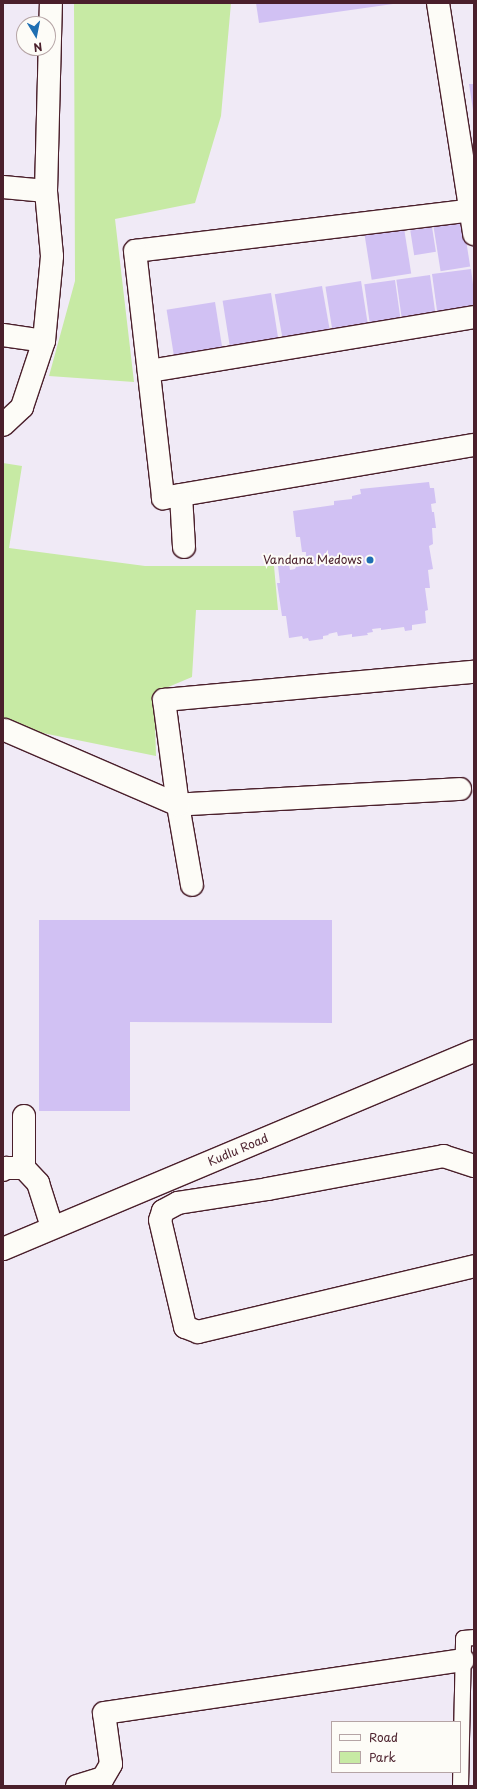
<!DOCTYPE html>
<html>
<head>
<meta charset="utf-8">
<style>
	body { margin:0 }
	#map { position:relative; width:477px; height:1789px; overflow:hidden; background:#f0eaf6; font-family:"Playpen Sans",sans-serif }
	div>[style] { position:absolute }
	.green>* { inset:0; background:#c7eaa4 }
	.building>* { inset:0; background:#d1c1f3; transform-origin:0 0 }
	.roads { filter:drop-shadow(1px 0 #4a1f2b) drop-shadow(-1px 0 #4a1f2b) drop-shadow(0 1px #4a1f2b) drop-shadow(0 -1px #4a1f2b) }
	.lane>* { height:15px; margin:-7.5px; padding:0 7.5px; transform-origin:7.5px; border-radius:7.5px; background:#fdfcf7 }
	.street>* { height:22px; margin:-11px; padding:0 11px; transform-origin:11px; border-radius:11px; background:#fdfcf7 }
	.secondary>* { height:22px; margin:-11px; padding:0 11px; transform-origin:11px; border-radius:11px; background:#fdfcf7 }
	.dots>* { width:11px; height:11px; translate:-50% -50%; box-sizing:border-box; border:2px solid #fdfcf7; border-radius:50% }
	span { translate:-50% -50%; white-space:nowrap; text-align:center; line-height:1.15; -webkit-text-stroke:4px #fdfcf7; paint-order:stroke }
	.poi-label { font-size:12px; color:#4a1f2b }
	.right { translate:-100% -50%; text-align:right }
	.street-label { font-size:12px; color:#4a1f2b }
	.frame { position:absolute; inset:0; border:4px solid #4a1f2b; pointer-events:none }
	.legend { position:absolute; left:331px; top:1721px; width:130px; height:52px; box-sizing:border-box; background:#fdfcf7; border:1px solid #b5a4a5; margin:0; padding:5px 7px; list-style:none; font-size:12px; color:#4a1f2b }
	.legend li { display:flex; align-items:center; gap:8px; height:20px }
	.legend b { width:20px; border:1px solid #b5a4a5 }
	.north { position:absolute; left:16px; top:16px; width:40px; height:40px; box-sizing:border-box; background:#fdfcf7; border:1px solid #b5a4a5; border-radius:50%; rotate:170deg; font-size:11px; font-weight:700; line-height:16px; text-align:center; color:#4a1f2b }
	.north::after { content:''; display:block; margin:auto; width:14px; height:18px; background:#1f6fb2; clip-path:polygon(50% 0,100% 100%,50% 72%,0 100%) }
</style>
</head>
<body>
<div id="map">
	<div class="green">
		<i style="clip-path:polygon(74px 3px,231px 3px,221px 116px,195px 203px,115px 219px,134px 382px,49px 376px,75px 281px)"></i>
		<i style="clip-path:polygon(3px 463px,22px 466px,9px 548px,145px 566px,274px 566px,278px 610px,196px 610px,192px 677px,154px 693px,156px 756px,3px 725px)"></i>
	</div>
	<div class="building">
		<i style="clip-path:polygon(256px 3px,393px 3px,393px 4px,259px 23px)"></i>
		<i style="clip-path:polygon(469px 84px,474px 84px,474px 109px,473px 110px)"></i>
		<i style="left:463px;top:221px;width:46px;height:30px;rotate:81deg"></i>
		<i style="left:432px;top:227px;width:25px;height:22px;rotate:81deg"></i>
		<i style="left:404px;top:228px;width:46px;height:40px;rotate:81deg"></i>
		<i style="clip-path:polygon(471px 269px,474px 292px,474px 313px,438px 318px,432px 274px)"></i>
		<i style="left:430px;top:275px;width:43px;height:34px;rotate:82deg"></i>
		<i style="left:395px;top:280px;width:41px;height:31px;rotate:82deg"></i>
		<i style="left:361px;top:281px;width:47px;height:36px;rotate:81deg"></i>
		<i style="left:322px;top:286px;width:47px;height:48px;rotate:80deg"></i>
		<i style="left:271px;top:293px;width:47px;height:49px;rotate:81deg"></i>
		<i style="left:215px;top:302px;width:47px;height:49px;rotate:81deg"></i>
		<i style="clip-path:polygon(429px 482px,430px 488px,434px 488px,436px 503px,431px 504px,432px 512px,434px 512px,436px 528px,432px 528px,433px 544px,429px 546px,433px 569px,428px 570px,430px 588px,425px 588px,428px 610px,425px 611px,426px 623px,412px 625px,412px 630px,405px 631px,404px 627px,381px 630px,381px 628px,372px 629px,373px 632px,367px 633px,368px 635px,352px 637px,352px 634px,338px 636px,337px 632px,328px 634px,329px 635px,323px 636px,323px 639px,309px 641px,308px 638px,303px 639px,302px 636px,289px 638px,286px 616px,282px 616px,277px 583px,280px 583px,278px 566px,289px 564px,290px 570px,295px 569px,296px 567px,309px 565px,308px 556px,306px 556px,306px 552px,302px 552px,300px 537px,296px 537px,293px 511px,334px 505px,334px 501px,352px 499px,352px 496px,361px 494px,360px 489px)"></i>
		<i style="clip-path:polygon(39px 920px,332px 920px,332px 1023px,130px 1022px,130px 1111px,39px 1111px)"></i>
	</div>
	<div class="roads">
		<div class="lane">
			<i style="left:460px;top:1786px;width:148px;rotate:-88.8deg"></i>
			<i style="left:463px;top:1638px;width:11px;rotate:-5deg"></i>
		</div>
		<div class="street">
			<i style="left:438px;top:3px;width:234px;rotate:81.1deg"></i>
			<i style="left:3px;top:187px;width:43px;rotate:5.3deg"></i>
			<i style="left:474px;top:210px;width:341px;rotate:173.1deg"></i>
			<i style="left:135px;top:251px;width:249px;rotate:83.5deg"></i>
			<i style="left:163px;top:498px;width:315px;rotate:-9.7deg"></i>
			<i style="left:3px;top:335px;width:41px;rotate:8.3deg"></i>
			<i style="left:149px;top:371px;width:329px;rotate:-9.4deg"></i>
			<i style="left:3px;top:425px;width:26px;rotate:-43deg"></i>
			<i style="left:22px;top:407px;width:70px;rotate:-71.6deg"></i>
			<i style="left:44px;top:341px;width:85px;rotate:-84.6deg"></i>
			<i style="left:52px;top:256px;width:65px;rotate:-95.3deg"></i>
			<i style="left:46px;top:191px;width:188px;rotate:-88.5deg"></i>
			<i style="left:181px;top:495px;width:52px;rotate:86.7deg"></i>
			<i style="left:5px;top:730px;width:189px;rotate:23.4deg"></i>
			<i style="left:178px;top:805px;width:81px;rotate:80.1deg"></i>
			<i style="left:460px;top:789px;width:282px;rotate:176.8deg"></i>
			<i style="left:178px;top:805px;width:106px;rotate:-97.6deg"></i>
			<i style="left:164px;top:700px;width:311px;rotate:-5.2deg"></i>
			<i style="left:474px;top:1166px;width:32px;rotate:-162deg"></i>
			<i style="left:444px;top:1156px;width:179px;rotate:169.4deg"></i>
			<i style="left:268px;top:1189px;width:91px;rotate:171.2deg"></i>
			<i style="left:178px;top:1203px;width:17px;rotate:152deg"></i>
			<i style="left:163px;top:1211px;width:9px;rotate:108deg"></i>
			<i style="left:160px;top:1220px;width:110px;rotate:76.8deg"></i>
			<i style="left:185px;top:1327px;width:14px;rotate:21deg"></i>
			<i style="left:198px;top:1332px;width:284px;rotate:-13.4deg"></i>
			<i style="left:24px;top:1168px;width:52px;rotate:-90deg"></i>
			<i style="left:3px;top:1170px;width:4px;rotate:-34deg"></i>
			<i style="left:6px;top:1168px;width:18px"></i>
			<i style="left:24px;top:1168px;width:21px;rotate:47deg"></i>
			<i style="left:38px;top:1183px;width:46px;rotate:72.3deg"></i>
			<i style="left:77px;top:1786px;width:27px;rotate:-17deg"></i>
			<i style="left:103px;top:1778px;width:16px;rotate:-60deg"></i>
			<i style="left:111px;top:1764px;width:51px;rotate:-97.8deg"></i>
			<i style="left:104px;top:1713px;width:363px;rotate:-8.4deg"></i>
		</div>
		<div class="secondary">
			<i style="left:3px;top:1249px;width:511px;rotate:-22.8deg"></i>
		</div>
	</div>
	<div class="dots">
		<i style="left:370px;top:560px;background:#1f6fb2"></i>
	</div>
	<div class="poi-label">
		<span class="right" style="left:362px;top:560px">Vandana Medows</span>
	</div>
	<div class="street-label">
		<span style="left:238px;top:1150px;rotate:-23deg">Kudlu Road</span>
	</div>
	<div class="frame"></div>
	<ul class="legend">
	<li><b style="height:5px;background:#fdfcf7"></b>Road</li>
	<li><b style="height:11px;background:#c7eaa4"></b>Park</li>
	</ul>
	<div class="north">N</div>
</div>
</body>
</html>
